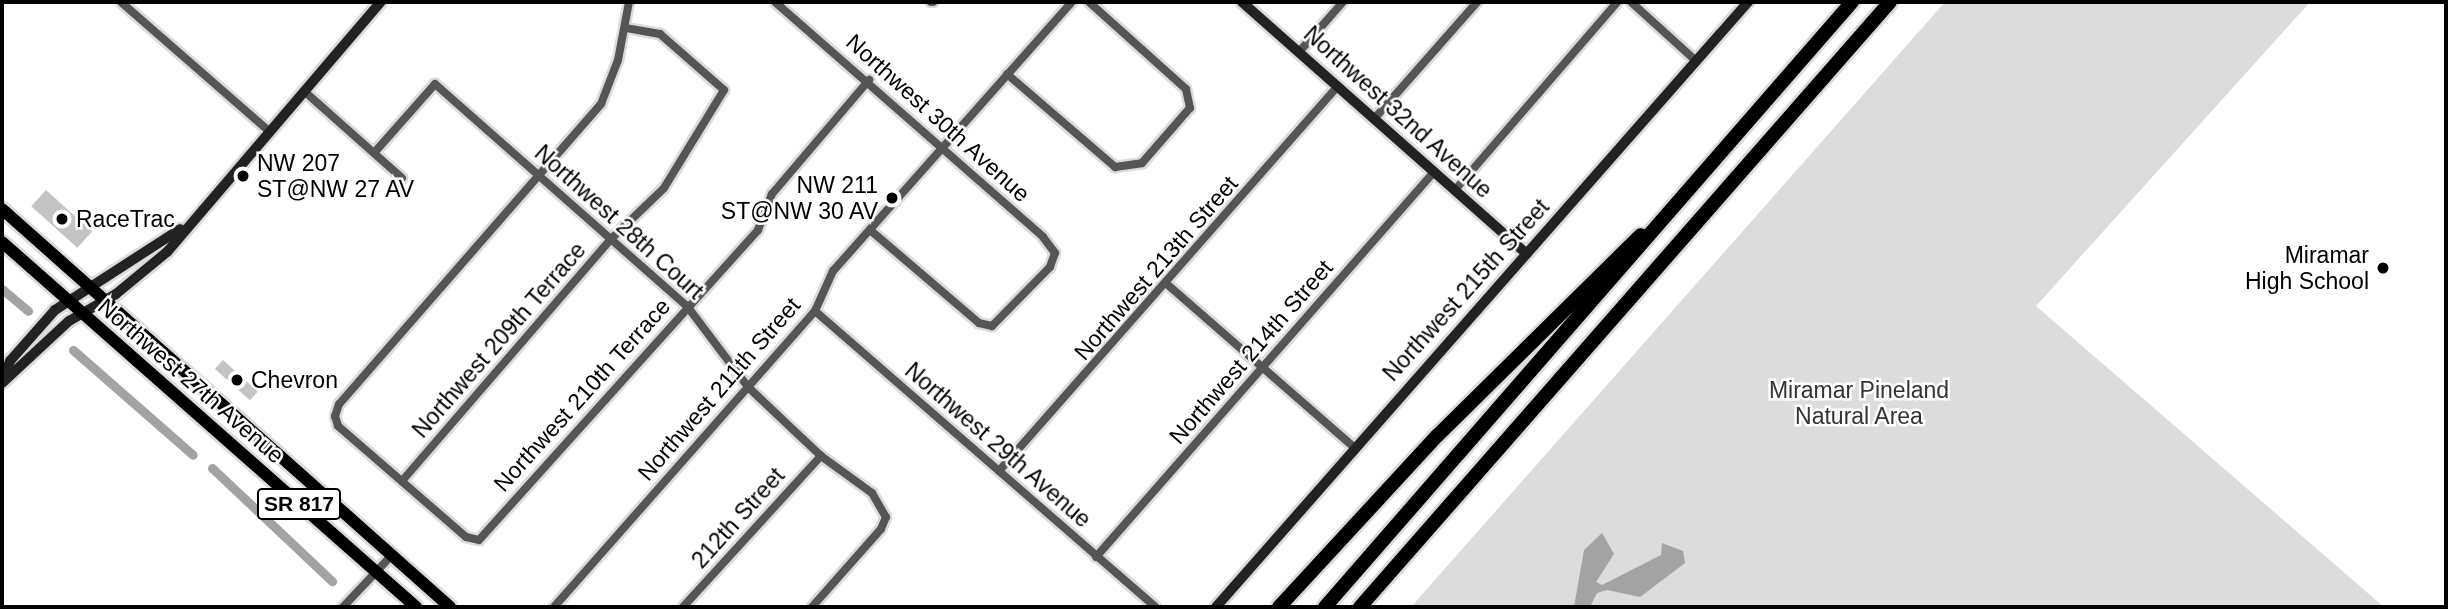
<!DOCTYPE html>
<html>
<head>
<meta charset="utf-8">
<style>
	body { margin:0 }
	#map { position:relative; width:2448px; height:609px; overflow:hidden; background:#fff; font-family:Arial,sans-serif }
	div>[style] { position:absolute }
	.green>* { inset:0; background:#dcdcdc }
	.water>* { inset:0; background:#a3a3a3 }
	.canal>* { height:9px; margin:-4.5px; padding:0 4.5px; transform-origin:4.5px; border-radius:4.5px; background:#a3a3a3 }
	.building>* { inset:0; background:#c4c4c4; transform-origin:0 0 }
	.roads { filter:drop-shadow(2px 0 #dbdbdb) drop-shadow(-2px 0 #dbdbdb) drop-shadow(0 2px #dbdbdb) drop-shadow(0 -2px #dbdbdb) }
	.street>* { height:8px; margin:-4px; padding:0 4px; transform-origin:4px; border-radius:4px; background:#555 }
	.secondary>* { height:10px; margin:-5px; padding:0 5px; transform-origin:5px; border-radius:5px; background:#222 }
	.primary>* { height:12px; margin:-6px; padding:0 6px; transform-origin:6px; border-radius:6px; background:#000 }
	.highway>* { height:14px; margin:-7px; padding:0 7px; transform-origin:7px; border-radius:7px; background:#000 }
	.dots>* { width:19px; height:19px; translate:-50% -50%; box-sizing:border-box; border:4px solid #fff; border-radius:50% }
	span { translate:-50% -50%; white-space:nowrap; text-align:center; line-height:1.15; -webkit-text-stroke:5px #fff; paint-order:stroke }
	.shield-label span { padding:2px 5px; background:#fff; border:2px solid; border-radius:5px; -webkit-text-stroke-width:0 }
	.shield-label { font-size:21px; color:#000; font-weight:700 }
	.street-label { font-size:23px; color:#000 }
	.poi-label { font-size:23px; color:#000 }
	.left { translate:0 -50%; text-align:left }
	.right { translate:-100% -50%; text-align:right }
	.park-label { font-size:23px; color:#333 }
	.frame { position:absolute; inset:0; border:4px solid #000; pointer-events:none }
</style>
</head>
<body>
<div id="map">
	<div class="green">
		<i style="clip-path:polygon(1945px 2px,2310px 2px,2036px 306px,2384px 607px,1411px 607px)"></i>
	</div>
	<div class="water">
		<i style="clip-path:polygon(1602px 533px,1614px 554px,1596px 582px,1602px 585px,1661px 555px,1662px 543px,1683px 551px,1685px 563px,1640px 597px,1607px 590px,1597px 593px,1590px 607px,1574px 607px,1584px 550px)"></i>
	</div>
	<div class="canal">
		<i style="left:2px;top:289px;width:34px;rotate:40deg"></i>
		<i style="left:73px;top:350px;width:159px;rotate:41.2deg"></i>
		<i style="left:212px;top:468px;width:165px;rotate:43.3deg"></i>
	</div>
	<div class="building">
		<i style="left:46px;top:190px;width:62px;height:22px;rotate:42deg"></i>
		<i style="left:223px;top:360px;width:47px;height:12px;rotate:42deg"></i>
	</div>
	<div class="roads">
		<div class="street">
			<i style="left:121px;top:2px;width:196px;rotate:41.1deg"></i>
			<i style="left:629px;top:2px;width:59px;rotate:100.7deg"></i>
			<i style="left:618px;top:60px;width:47px;rotate:111.1deg"></i>
			<i style="left:601px;top:104px;width:398px;rotate:131.1deg"></i>
			<i style="left:339px;top:404px;width:13px;rotate:108deg"></i>
			<i style="left:335px;top:416px;width:10px;rotate:73deg"></i>
			<i style="left:338px;top:426px;width:169px;rotate:40.9deg"></i>
			<i style="left:466px;top:537px;width:13px;rotate:13deg"></i>
			<i style="left:479px;top:540px;width:417px;rotate:-48deg"></i>
			<i style="left:758px;top:230px;width:39px;rotate:-69deg"></i>
			<i style="left:772px;top:194px;width:150px;rotate:-49.6deg"></i>
			<i style="left:775px;top:2px;width:356px;rotate:41.2deg"></i>
			<i style="left:1043px;top:237px;width:20px;rotate:53deg"></i>
			<i style="left:1055px;top:253px;width:15px;rotate:110deg"></i>
			<i style="left:1050px;top:267px;width:83px;rotate:134.5deg"></i>
			<i style="left:992px;top:326px;width:13px;rotate:-167deg"></i>
			<i style="left:979px;top:323px;width:143px;rotate:-139.5deg"></i>
			<i style="left:931px;top:2px;width:2px"></i>
			<i style="left:1631px;top:2px;width:88px;rotate:42.2deg"></i>
			<i style="left:1299px;top:52px;width:67px;rotate:-48.7deg"></i>
			<i style="left:1007px;top:74px;width:143px;rotate:40.7deg"></i>
			<i style="left:1115px;top:167px;width:27px;rotate:-8deg"></i>
			<i style="left:1142px;top:163px;width:73px;rotate:-48.9deg"></i>
			<i style="left:1190px;top:108px;width:19px;rotate:-102deg"></i>
			<i style="left:1186px;top:89px;width:130px;rotate:-138.1deg"></i>
			<i style="left:304px;top:91px;width:131px;rotate:41.6deg"></i>
			<i style="left:1374px;top:119px;width:156px;rotate:-48.6deg"></i>
			<i style="left:374px;top:153px;width:92px;rotate:-48.5deg"></i>
			<i style="left:435px;top:84px;width:336px;rotate:41.4deg"></i>
			<i style="left:687px;top:306px;width:101px;rotate:53deg"></i>
			<i style="left:748px;top:387px;width:100px;rotate:43.4deg"></i>
			<i style="left:821px;top:456px;width:63px;rotate:36deg"></i>
			<i style="left:872px;top:493px;width:28px;rotate:60deg"></i>
			<i style="left:886px;top:517px;width:13px;rotate:113deg"></i>
			<i style="left:881px;top:529px;width:104px;rotate:131.5deg"></i>
			<i style="left:1455px;top:190px;width:248px;rotate:-49.2deg"></i>
			<i style="left:1168px;top:285px;width:247px;rotate:41.1deg"></i>
			<i style="left:815px;top:311px;width:451px;rotate:41deg"></i>
			<i style="left:999px;top:471px;width:513px;rotate:-48.64deg"></i>
			<i style="left:402px;top:481px;width:317px;rotate:-49.2deg"></i>
			<i style="left:609px;top:241px;width:76px;rotate:-43.9deg"></i>
			<i style="left:664px;top:188px;width:115px;rotate:-58.5deg"></i>
			<i style="left:724px;top:90px;width:85px;rotate:-138.8deg"></i>
			<i style="left:660px;top:34px;width:34px;rotate:-170deg"></i>
			<i style="left:1096px;top:557px;width:512px;rotate:-48.72deg"></i>
			<i style="left:343px;top:607px;width:70px;rotate:-46.7deg"></i>
			<i style="left:554px;top:607px;width:395px;rotate:-48.6deg"></i>
			<i style="left:815px;top:311px;width:44px;rotate:-65.8deg"></i>
			<i style="left:833px;top:271px;width:360px;rotate:-48.4deg"></i>
			<i style="left:683px;top:607px;width:205px;rotate:-47.6deg"></i>
		</div>
		<div class="secondary">
			<i style="left:1242px;top:2px;width:380px;rotate:41.5deg"></i>
			<i style="left:2px;top:381px;width:22px;rotate:-68deg"></i>
			<i style="left:10px;top:361px;width:68px;rotate:-48.6deg"></i>
			<i style="left:55px;top:310px;width:149px;rotate:-32.9deg"></i>
			<i style="left:2px;top:383px;width:91px;rotate:-42.8deg"></i>
			<i style="left:69px;top:321px;width:54px;rotate:-29.9deg"></i>
			<i style="left:116px;top:294px;width:67px;rotate:-39.6deg"></i>
			<i style="left:168px;top:251px;width:328px;rotate:-49.5deg"></i>
			<i style="left:1216px;top:607px;width:806px;rotate:-48.67deg"></i>
		</div>
		<div class="primary">
			<i style="left:2px;top:209px;width:599px;rotate:41.62deg"></i>
			<i style="left:2px;top:242px;width:552px;rotate:41.4deg"></i>
		</div>
		<div class="highway">
			<i style="left:1279px;top:607px;width:233px;rotate:-47.3deg"></i>
			<i style="left:1437px;top:436px;width:286px;rotate:-44.6deg"></i>
			<i style="left:1325px;top:607px;width:802px;rotate:-48.94deg"></i>
			<i style="left:1360px;top:607px;width:804px;rotate:-48.78deg"></i>
		</div>
	</div>
	<div class="dots">
		<i style="left:243px;top:176px;background:#000"></i>
		<i style="left:892px;top:198px;background:#000"></i>
		<i style="left:62px;top:219px;background:#000"></i>
		<i style="left:2383px;top:268px;background:#000"></i>
		<i style="left:237px;top:380px;background:#000"></i>
	</div>
	<div class="shield-label">
		<span style="left:299px;top:504px">SR 817</span>
	</div>
	<div class="street-label">
		<span style="left:1398px;top:112px;rotate:42deg">Northwest 32nd Avenue</span>
		<span style="left:938px;top:118px;rotate:42deg">Northwest 30th Avenue</span>
		<span style="left:619px;top:222px;rotate:42deg">Northwest 28th Court</span>
		<span style="left:1156px;top:268px;rotate:-49deg">Northwest 213th Street</span>
		<span style="left:1466px;top:290px;rotate:-48deg">Northwest 215th Street</span>
		<span style="left:499px;top:340px;rotate:-49deg">Northwest 209th Terrace</span>
		<span style="left:1251px;top:352px;rotate:-49deg">Northwest 214th Street</span>
		<span style="left:191px;top:381px;rotate:41deg">Northwest 27th Avenue</span>
		<span style="left:719px;top:389px;rotate:-49deg">Northwest 211th Street</span>
		<span style="left:582px;top:395px;rotate:-48deg">Northwest 210th Terrace</span>
		<span style="left:998px;top:445px;rotate:41deg">Northwest 29th Avenue</span>
		<span style="left:738px;top:518px;rotate:-48deg">212th Street</span>
	</div>
	<div class="poi-label">
		<span class="left" style="left:257px;top:176px">NW 207<br>ST@NW 27 AV</span>
		<span class="right" style="left:878px;top:198px">NW 211<br>ST@NW 30 AV</span>
		<span class="left" style="left:76px;top:219px">RaceTrac</span>
		<span class="right" style="left:2369px;top:268px">Miramar<br>High School</span>
		<span class="left" style="left:251px;top:380px">Chevron</span>
	</div>
	<div class="park-label">
		<span style="left:1859px;top:403px">Miramar Pineland<br>Natural Area</span>
	</div>
	<div class="frame"></div>
</div>
</body>
</html>
